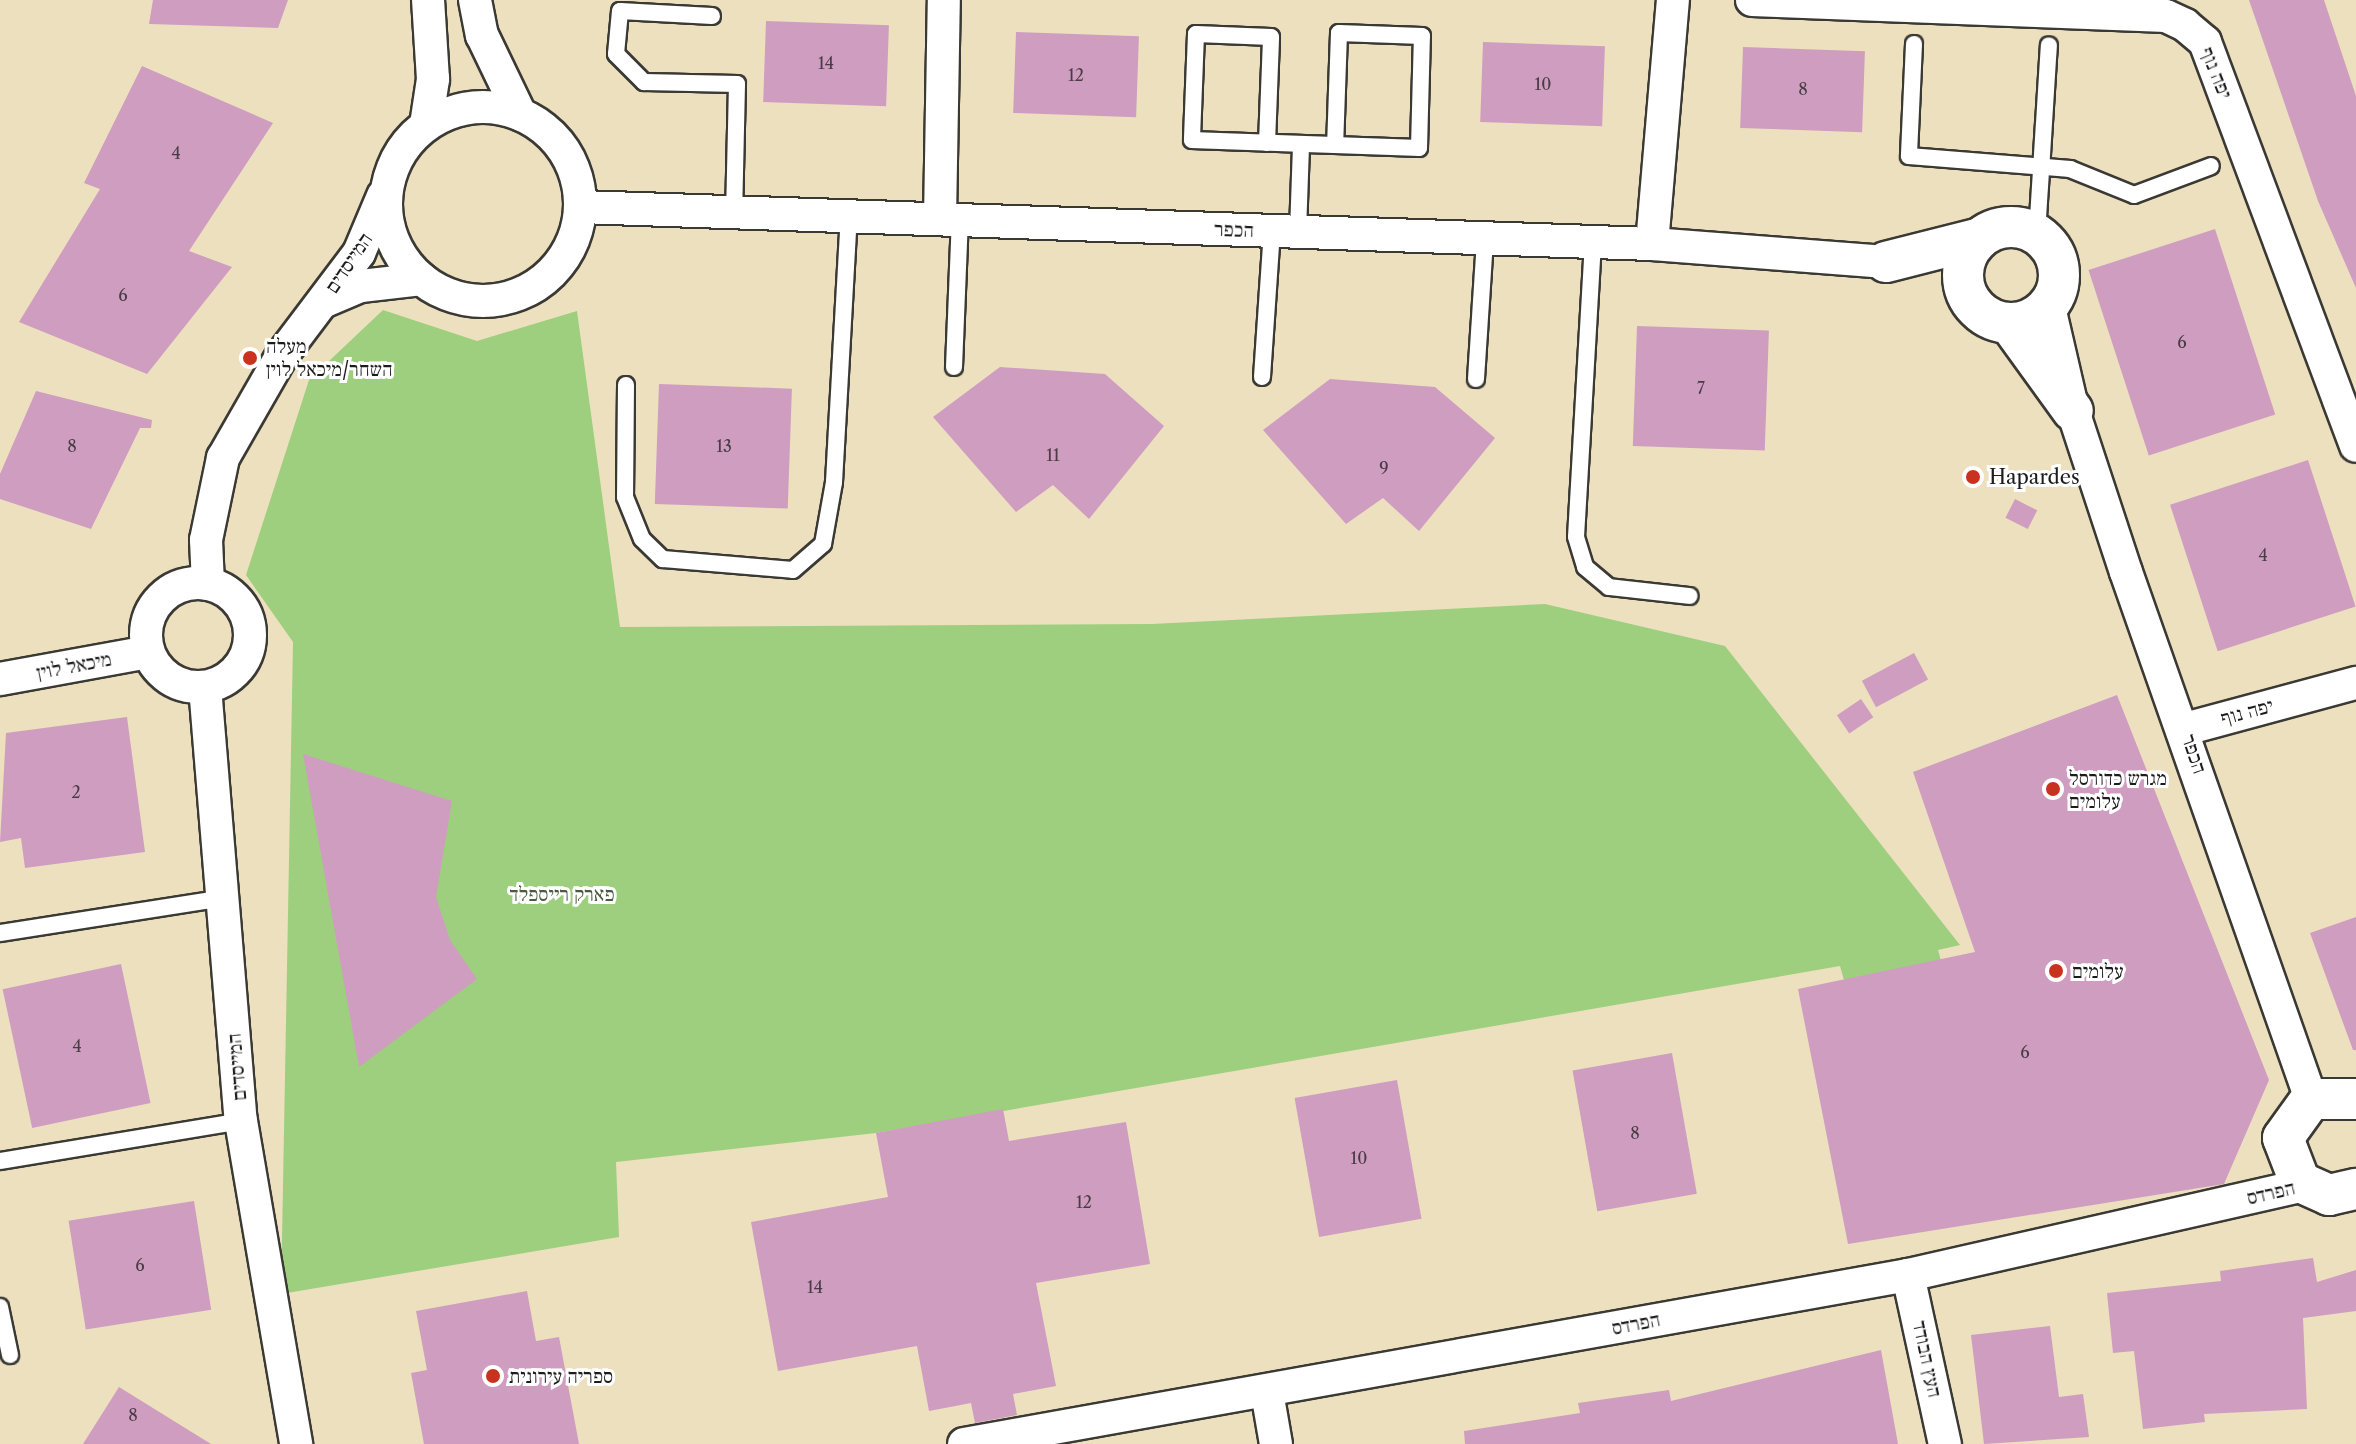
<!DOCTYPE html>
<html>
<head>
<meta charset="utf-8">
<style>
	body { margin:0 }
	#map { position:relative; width:2356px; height:1444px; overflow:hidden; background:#ece0be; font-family:"Libre Caslon Text","Frank Ruhl Libre",serif }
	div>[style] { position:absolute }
	.green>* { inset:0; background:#9ecf7e }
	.building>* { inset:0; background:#cf9dc0; transform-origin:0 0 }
	.roads { filter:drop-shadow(2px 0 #3b3934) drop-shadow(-2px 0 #3b3934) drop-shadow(0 2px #3b3934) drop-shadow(0 -2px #3b3934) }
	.service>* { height:16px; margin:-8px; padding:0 8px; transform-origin:8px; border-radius:8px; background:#fff }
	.minor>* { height:32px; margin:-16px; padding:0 16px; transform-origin:16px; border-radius:16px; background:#fff }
	.minor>.ring { margin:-16px; padding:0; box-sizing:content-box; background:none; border:32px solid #fff; border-radius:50% }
	.tertiary>* { height:40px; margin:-20px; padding:0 20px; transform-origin:20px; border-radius:20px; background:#fff }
	.tertiary>.ring { margin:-20px; padding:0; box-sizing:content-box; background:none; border:40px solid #fff; border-radius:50% }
	.dots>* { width:22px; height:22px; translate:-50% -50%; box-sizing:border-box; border:4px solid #fff; border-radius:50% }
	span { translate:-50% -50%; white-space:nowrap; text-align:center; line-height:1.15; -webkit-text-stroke:6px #fff; paint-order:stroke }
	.number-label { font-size:16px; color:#493c45 }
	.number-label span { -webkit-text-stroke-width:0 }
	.street-label { font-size:20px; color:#1c1c1c }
	.poi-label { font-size:20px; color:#1c1c1c }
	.left { translate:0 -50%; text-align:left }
	.park-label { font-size:20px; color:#4a5b3e }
</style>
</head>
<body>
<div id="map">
	<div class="green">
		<i style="clip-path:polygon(383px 310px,477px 341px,577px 311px,620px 627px,1152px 624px,1545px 604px,1725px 646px,1960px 945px,1938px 950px,1964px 1042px,1865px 1054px,1840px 966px,876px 1133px,616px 1162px,619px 1237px,281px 1294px,293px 642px,246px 575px,309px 380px)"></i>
	</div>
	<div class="building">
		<i style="clip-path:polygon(153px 0,288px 0,278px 28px,149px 24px)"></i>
		<i style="clip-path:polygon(2249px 0,2324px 0,2356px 96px,2356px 288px,2318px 201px)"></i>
		<i style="left:766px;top:21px;width:123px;height:81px;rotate:2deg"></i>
		<i style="left:1016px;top:32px;width:123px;height:81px;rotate:2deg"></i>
		<i style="left:1483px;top:42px;width:122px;height:80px;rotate:2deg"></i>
		<i style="left:1743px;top:47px;width:122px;height:81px;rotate:2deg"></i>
		<i style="clip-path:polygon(142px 66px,273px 123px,189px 251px,232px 267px,147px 374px,19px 322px,100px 189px,84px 183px)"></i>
		<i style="left:2215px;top:229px;width:195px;height:133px;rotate:72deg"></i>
		<i style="left:1637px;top:326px;width:132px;height:120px;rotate:2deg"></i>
		<i style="clip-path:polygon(1000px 367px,1105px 374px,1164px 426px,1089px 519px,1053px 485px,1016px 512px,933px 417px)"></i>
		<i style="clip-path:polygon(1330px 379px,1435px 387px,1495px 438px,1419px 531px,1383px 498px,1346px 524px,1263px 430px)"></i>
		<i style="left:659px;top:384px;width:133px;height:120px;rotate:2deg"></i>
		<i style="clip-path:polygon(36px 391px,152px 420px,151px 428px,140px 428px,91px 529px,0 499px,0 474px)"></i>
		<i style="left:2308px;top:460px;width:154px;height:145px;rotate:72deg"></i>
		<i style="left:2015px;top:499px;width:25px;height:21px;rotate:27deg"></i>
		<i style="left:1914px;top:653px;width:30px;height:59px;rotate:62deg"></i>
		<i style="clip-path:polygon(2117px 695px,2269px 1080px,2224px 1184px,1848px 1244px,1798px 989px,1975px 952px,1913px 772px)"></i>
		<i style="left:1861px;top:699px;width:22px;height:29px;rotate:56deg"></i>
		<i style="clip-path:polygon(127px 717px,145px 852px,25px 868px,21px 838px,0 842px,6px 733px)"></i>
		<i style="clip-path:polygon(303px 754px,452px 801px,436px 897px,450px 940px,477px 979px,359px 1067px)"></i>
		<i style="clip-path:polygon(2356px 917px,2356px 1050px,2353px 1050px,2310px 933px)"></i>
		<i style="left:121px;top:964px;width:142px;height:121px;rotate:78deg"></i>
		<i style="left:1672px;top:1053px;width:143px;height:101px;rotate:80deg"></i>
		<i style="left:1397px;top:1080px;width:141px;height:104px;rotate:80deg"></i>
		<i style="clip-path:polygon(1003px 1109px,1009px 1141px,1126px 1122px,1150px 1264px,1036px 1283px,1056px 1386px,1013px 1394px,1017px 1415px,975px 1423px,971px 1403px,929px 1411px,917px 1346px,778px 1371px,751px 1222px,888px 1197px,876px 1133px)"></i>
		<i style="left:194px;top:1201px;width:110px;height:127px;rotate:81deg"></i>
		<i style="clip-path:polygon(2313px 1258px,2317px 1282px,2356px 1270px,2356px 1311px,2303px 1318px,2307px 1409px,2204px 1414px,2205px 1422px,2143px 1429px,2134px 1351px,2113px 1353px,2107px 1293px,2221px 1281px,2220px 1271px)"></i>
		<i style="clip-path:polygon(527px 1291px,536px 1341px,559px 1337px,579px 1444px,424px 1444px,411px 1373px,427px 1370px,416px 1311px)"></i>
		<i style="clip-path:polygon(2050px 1326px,2059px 1397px,2083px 1394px,2089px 1437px,1984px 1444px,1971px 1335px)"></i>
		<i style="clip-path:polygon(1881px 1350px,1898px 1444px,1465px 1444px,1464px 1431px,1580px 1413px,1578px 1403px,1669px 1390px,1671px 1401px)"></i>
		<i style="clip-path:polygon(119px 1387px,211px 1444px,83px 1444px)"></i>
	</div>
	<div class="roads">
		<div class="service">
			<i style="left:712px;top:16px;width:92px;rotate:-176.9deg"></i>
			<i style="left:620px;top:11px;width:43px;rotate:95.3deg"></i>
			<i style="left:616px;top:54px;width:40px;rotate:45deg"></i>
			<i style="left:644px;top:82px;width:93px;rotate:1.2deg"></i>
			<i style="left:737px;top:84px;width:128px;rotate:91.3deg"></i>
			<i style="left:1914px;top:44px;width:112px;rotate:92.6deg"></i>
			<i style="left:1909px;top:156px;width:162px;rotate:4.6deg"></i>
			<i style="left:2070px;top:169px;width:69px;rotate:22.1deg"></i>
			<i style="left:2134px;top:195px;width:82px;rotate:-20.6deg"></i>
			<i style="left:1267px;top:143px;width:106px;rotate:-87.8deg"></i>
			<i style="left:1271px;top:37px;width:75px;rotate:-177.7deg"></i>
			<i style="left:1196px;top:34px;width:106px;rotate:92.2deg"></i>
			<i style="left:1192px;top:140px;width:227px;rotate:2deg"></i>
			<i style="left:1419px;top:148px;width:112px;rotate:-88.5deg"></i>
			<i style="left:1422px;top:36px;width:83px;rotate:-177.9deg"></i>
			<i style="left:1339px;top:33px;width:112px;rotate:92deg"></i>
			<i style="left:1298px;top:232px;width:88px;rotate:-88deg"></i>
			<i style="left:2037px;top:234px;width:189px;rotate:-86.4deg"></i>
			<i style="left:1593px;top:242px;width:295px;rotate:93.3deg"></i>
			<i style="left:1576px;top:537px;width:31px;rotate:73deg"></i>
			<i style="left:1585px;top:567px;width:31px;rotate:40deg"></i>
			<i style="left:1609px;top:587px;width:81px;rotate:6.4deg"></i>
			<i style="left:954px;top:367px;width:147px;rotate:-87.7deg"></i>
			<i style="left:1262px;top:377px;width:146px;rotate:-86.1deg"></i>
			<i style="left:1476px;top:379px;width:140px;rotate:-86.3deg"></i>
			<i style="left:626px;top:385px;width:112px;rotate:90.5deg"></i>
			<i style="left:625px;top:497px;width:45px;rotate:68deg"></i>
			<i style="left:642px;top:539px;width:29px;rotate:44deg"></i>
			<i style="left:663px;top:559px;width:130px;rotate:4.8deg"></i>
			<i style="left:793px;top:570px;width:40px;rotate:-41deg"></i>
			<i style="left:823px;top:544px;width:63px;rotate:-79.9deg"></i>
			<i style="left:834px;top:482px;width:266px;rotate:-86.8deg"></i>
			<i style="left:0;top:933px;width:226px;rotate:-8.9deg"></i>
			<i style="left:0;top:1161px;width:244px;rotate:-9.4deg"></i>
			<i style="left:0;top:1307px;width:49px;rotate:78.2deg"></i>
		</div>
		<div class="minor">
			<i style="left:475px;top:0;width:36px;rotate:79deg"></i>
			<i style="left:482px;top:35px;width:88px;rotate:64.3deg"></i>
			<i style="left:1752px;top:0;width:414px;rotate:2.2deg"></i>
			<i style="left:2166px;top:16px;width:21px;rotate:25deg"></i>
			<i style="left:2185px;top:25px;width:26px;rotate:40deg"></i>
			<i style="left:2205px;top:42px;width:431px;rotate:69.5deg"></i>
			<i class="ring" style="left:386px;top:107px;width:162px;height:162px"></i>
			<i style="left:426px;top:125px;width:47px;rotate:-81.3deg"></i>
			<i style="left:433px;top:79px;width:79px;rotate:-93.6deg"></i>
			<i style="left:581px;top:207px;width:1072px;rotate:1.98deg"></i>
			<i style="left:1652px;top:244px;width:235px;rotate:4.4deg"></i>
			<i style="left:940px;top:219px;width:219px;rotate:-89deg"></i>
			<i style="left:1652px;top:244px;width:245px;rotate:-85.1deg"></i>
			<i style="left:325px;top:301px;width:39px;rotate:-23deg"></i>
			<i style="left:361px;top:286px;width:61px;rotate:-6.5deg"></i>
			<i style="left:2049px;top:307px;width:107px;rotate:77deg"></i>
			<i style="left:2073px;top:411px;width:169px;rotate:71.8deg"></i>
			<i style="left:2126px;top:572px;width:559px;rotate:70.66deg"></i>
			<i class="ring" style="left:146px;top:583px;width:72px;height:72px"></i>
			<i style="left:208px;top:584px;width:44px;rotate:-92.6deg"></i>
			<i style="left:206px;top:540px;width:84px;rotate:-78.3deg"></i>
			<i style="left:223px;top:458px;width:119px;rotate:-60.2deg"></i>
			<i style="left:282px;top:355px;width:128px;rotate:-53deg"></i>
			<i style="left:359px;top:253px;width:62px;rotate:-67.2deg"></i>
			<i style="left:0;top:679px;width:150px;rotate:-10.3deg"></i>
			<i style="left:205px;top:687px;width:435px;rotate:85.3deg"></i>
			<i style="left:241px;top:1121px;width:328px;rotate:80.3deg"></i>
			<i style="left:2185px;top:729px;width:177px;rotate:-15.1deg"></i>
			<i style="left:1908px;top:1275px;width:173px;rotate:77.7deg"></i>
			<i style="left:1267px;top:1392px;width:53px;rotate:80.2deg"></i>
			<i style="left:964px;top:1444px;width:959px;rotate:-10.15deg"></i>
			<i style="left:1908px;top:1275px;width:407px;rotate:-12.8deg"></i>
		</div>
		<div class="tertiary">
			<i class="ring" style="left:1963px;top:227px;width:56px;height:56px"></i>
			<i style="left:1886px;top:262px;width:97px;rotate:-14.3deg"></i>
			<i style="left:2010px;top:324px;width:107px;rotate:54.1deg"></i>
			<i style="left:2356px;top:1099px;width:45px;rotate:180deg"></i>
			<i style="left:2311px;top:1099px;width:48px;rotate:125.7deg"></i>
			<i style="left:2283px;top:1138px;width:47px;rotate:68.9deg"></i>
			<i style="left:2300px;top:1182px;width:32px;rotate:24deg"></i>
			<i style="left:2329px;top:1195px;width:28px;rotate:-13deg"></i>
		</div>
	</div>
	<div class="dots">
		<i style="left:250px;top:358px;background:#c8321e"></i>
		<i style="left:1973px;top:477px;background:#c8321e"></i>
		<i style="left:2053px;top:789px;background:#c8321e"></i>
		<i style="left:2056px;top:971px;background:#c8321e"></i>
		<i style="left:493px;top:1376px;background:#c8321e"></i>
	</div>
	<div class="number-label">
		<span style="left:826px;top:63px">14</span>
		<span style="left:1076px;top:75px">12</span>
		<span style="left:1543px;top:84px">10</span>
		<span style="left:1803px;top:89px">8</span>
		<span style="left:176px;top:153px">4</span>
		<span style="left:123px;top:295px">6</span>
		<span style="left:2182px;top:342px">6</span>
		<span style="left:1701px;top:388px">7</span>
		<span style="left:72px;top:446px">8</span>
		<span style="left:724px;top:446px">13</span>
		<span style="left:1053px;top:455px">11</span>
		<span style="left:1384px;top:468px">9</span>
		<span style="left:2263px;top:555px">4</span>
		<span style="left:76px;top:792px">2</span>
		<span style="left:77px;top:1046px">4</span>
		<span style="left:2025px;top:1052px">6</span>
		<span style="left:1635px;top:1133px">8</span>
		<span style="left:1359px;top:1158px">10</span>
		<span style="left:1084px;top:1202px">12</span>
		<span style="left:140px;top:1265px">6</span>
		<span style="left:815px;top:1287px">14</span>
		<span style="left:133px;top:1415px">8</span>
	</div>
	<div class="street-label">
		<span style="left:2216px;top:73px;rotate:68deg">יפה נוף</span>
		<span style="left:1234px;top:230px;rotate:2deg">הכפר</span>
		<span style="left:349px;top:263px;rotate:-56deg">המייסדים</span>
		<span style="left:74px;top:666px;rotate:-11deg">מיכאל לוין</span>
		<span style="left:2247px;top:712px;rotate:-15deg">יפה נוף</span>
		<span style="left:2194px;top:754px;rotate:71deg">הכפר</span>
		<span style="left:237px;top:1067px;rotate:-95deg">המייסדים</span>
		<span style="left:2271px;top:1193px;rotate:-13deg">הפרדס</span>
		<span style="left:1636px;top:1324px;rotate:-11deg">הפרדס</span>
		<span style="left:1927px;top:1359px;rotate:78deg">העץ הבודד</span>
	</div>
	<div class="poi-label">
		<span class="left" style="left:266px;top:358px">מעלה<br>השחר/מיכאל לוין</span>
		<span class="left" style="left:1989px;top:477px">Hapardes</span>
		<span class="left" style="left:2069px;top:790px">מגרש כדורסל<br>עלומים</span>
		<span class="left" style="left:2072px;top:971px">עלומים</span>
		<span class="left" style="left:509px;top:1376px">ספריה עירונית</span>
	</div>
	<div class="park-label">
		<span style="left:562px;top:894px">פארק רייספלד</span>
	</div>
</div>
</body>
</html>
